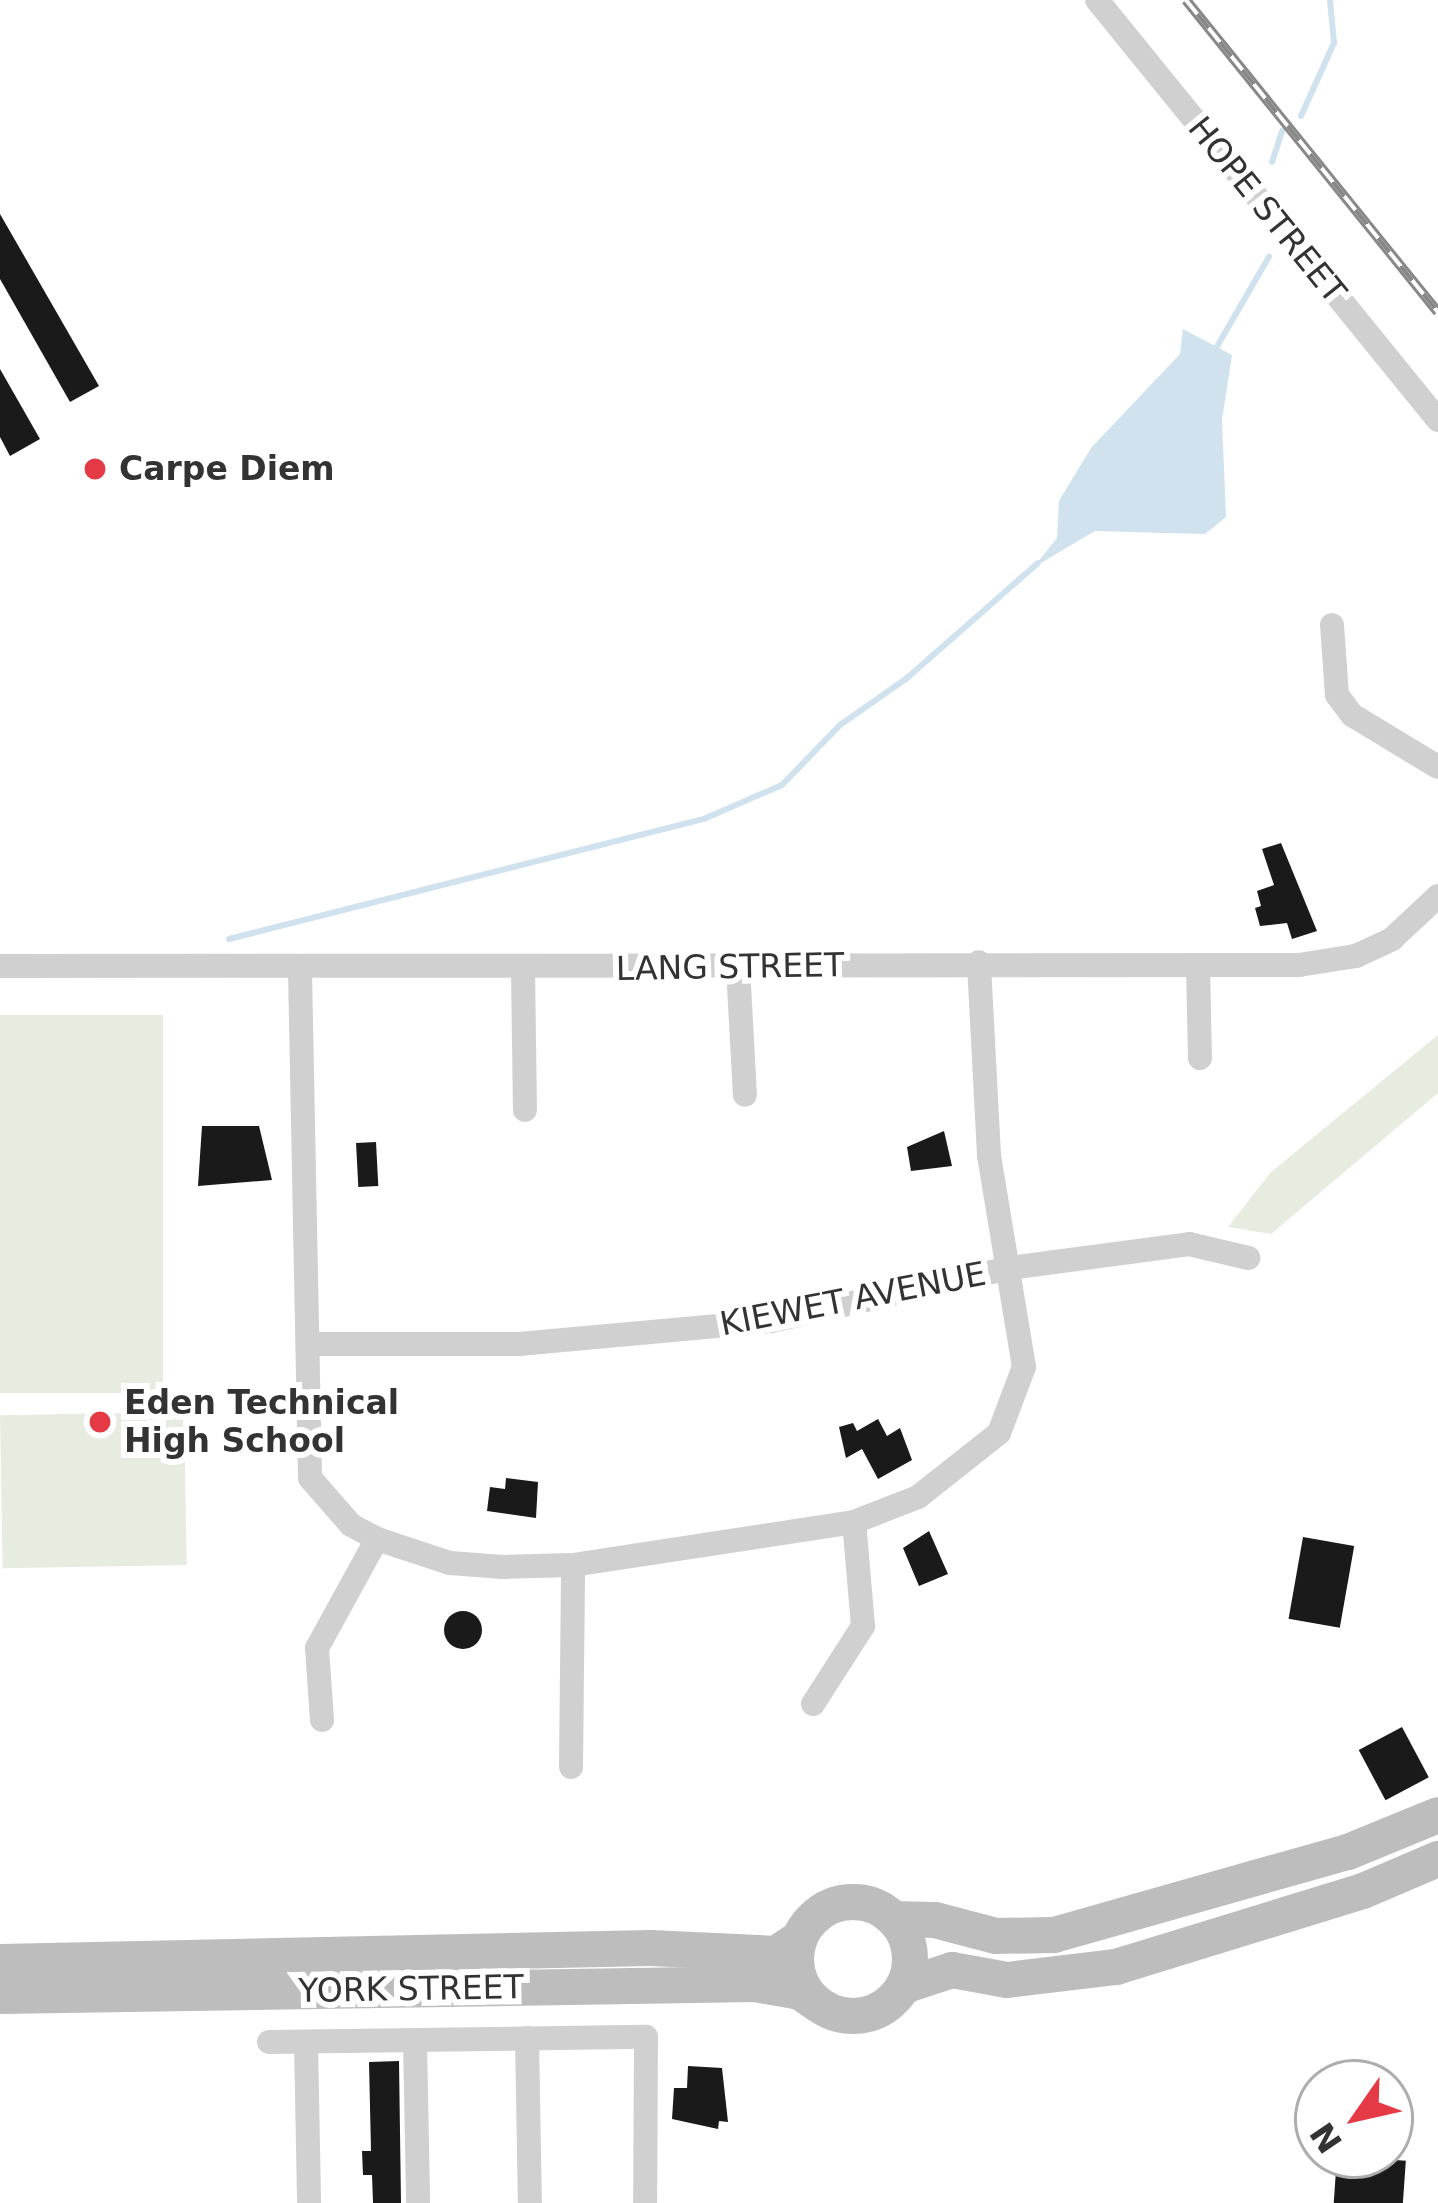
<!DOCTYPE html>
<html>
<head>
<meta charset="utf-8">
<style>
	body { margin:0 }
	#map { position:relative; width:1438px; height:2203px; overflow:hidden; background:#fff; font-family:"DejaVu Sans",sans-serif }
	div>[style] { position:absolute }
	.green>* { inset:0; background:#e6ecdf; transform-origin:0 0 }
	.water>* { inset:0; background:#cfe2ee }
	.stream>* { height:6px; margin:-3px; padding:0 3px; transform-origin:3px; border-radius:3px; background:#cfe2ee }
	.building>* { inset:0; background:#1a1a1a; transform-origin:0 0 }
	.round { border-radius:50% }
	.street>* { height:24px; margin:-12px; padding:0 12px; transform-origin:12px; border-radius:12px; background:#d0d0d0 }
	.secondary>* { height:36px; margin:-18px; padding:0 18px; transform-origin:18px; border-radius:18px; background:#bdbdbd }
	.secondary>.ring { margin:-18px; padding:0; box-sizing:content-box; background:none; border:36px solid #bdbdbd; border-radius:50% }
	.rail>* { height:10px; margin-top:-5px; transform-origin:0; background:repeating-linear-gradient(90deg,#fff 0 18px,#888 0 36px); box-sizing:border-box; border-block:3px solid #888 }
	.dots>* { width:33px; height:33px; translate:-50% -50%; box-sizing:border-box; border:6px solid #fff; border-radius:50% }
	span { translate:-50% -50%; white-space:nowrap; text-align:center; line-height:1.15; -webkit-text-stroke:12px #fff; paint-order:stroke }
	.street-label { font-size:33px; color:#333 }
	.poi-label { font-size:33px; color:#333; font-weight:700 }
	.left { translate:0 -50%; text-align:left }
	.north { position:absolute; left:1294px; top:2059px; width:120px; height:120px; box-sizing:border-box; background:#fff; border:3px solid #adadad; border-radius:50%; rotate:236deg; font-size:33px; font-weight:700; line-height:48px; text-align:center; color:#333 }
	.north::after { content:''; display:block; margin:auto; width:42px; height:54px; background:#e63946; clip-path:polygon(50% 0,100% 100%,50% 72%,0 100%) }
</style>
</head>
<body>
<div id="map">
	<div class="green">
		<i style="left:0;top:1015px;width:163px;height:378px"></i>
		<i style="clip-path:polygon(1438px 1035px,1438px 1093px,1271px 1234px,1228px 1227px,1271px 1172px)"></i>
		<i style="left:184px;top:1412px;width:153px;height:184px;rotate:89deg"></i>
	</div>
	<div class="water">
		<i style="clip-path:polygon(1183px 329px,1232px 355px,1222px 420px,1226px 517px,1205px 534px,1095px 531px,1034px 567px,1057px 538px,1059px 501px,1091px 448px,1180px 354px)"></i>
	</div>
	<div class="stream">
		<i style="left:1301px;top:116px;width:80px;rotate:-65.7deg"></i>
		<i style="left:1334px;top:43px;width:43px;rotate:-95.3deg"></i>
		<i style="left:1272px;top:162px;width:33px;rotate:-72deg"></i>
		<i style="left:1215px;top:350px;width:108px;rotate:-59.9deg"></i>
		<i style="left:229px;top:939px;width:492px;rotate:-14.2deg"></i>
		<i style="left:706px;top:818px;width:83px;rotate:-23.5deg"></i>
		<i style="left:782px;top:785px;width:83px;rotate:-46deg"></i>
		<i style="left:840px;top:725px;width:82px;rotate:-35deg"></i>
		<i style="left:907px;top:678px;width:174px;rotate:-41.3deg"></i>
	</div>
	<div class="building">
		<i style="clip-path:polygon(0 214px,99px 386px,70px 402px,0 279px)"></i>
		<i style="clip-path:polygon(0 369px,40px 439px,10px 456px,0 437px)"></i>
		<i style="clip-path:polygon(1281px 843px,1317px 931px,1292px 939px,1287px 923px,1260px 926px,1255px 908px,1261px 906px,1257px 891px,1274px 885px,1262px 849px)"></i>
		<i style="clip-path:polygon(202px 1126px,259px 1126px,272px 1180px,198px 1186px)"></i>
		<i style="clip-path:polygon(944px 1131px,952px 1166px,911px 1171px,907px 1147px)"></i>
		<i style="left:376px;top:1142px;width:44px;height:20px;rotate:87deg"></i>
		<i style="clip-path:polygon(878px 1419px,887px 1436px,900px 1428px,912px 1460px,878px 1479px,862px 1449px,846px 1458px,839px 1427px,853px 1423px,857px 1431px)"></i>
		<i style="clip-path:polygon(506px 1478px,538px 1482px,536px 1518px,487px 1511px,490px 1487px,505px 1489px)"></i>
		<i style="clip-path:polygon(929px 1531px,948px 1574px,919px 1586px,903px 1548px)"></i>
		<i style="left:1303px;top:1537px;width:52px;height:83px;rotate:10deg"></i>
		<i class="round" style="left:444px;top:1611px;width:38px;height:38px"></i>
		<i style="left:1402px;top:1727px;width:57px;height:49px;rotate:62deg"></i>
		<i style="clip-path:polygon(399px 2061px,401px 2203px,373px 2203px,372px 2175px,363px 2175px,362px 2151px,371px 2151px,369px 2062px)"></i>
		<i style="clip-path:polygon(688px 2066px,722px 2068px,728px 2122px,719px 2121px,718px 2129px,672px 2119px,674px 2088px,687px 2088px)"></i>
		<i style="left:1337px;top:2156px;width:69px;height:47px;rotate:4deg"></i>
	</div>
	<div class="street">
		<i style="left:1097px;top:0;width:541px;rotate:50.93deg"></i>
		<i style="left:1332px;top:625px;width:70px;rotate:85.9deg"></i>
		<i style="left:1337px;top:695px;width:25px;rotate:53deg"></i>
		<i style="left:1352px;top:715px;width:100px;rotate:31.2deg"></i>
		<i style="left:1198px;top:965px;width:93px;rotate:88.8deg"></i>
		<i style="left:0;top:966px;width:1299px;rotate:-0.04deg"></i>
		<i style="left:1299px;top:965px;width:58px;rotate:-9deg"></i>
		<i style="left:1356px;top:956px;width:40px;rotate:-25deg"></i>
		<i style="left:1392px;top:939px;width:63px;rotate:-43.1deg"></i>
		<i style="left:738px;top:967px;width:128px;rotate:86.9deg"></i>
		<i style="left:523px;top:970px;width:140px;rotate:89.2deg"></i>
		<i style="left:300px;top:971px;width:507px;rotate:88.87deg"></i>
		<i style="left:310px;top:1478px;width:62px;rotate:48.9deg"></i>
		<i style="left:351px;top:1525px;width:30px;rotate:28deg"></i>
		<i style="left:377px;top:1539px;width:77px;rotate:18.2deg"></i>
		<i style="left:450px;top:1563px;width:53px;rotate:4.3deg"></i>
		<i style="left:503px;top:1567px;width:70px;rotate:-1.6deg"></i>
		<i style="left:573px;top:1565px;width:284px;rotate:-8.7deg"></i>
		<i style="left:854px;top:1522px;width:69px;rotate:-21.3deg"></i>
		<i style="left:918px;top:1497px;width:103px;rotate:-38.3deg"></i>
		<i style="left:999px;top:1433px;width:71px;rotate:-69.3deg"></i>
		<i style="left:1024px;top:1367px;width:215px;rotate:-99.4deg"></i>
		<i style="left:989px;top:1155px;width:193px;rotate:-93deg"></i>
		<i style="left:310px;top:1344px;width:209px"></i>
		<i style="left:519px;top:1344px;width:253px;rotate:-5.2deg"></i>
		<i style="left:771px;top:1321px;width:245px;rotate:-12.5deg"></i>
		<i style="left:1010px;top:1268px;width:181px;rotate:-7.6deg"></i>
		<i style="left:1189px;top:1244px;width:61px;rotate:13.3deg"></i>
		<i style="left:813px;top:1704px;width:93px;rotate:-57.3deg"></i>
		<i style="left:863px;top:1626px;width:104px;rotate:-94.9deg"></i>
		<i style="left:322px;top:1720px;width:72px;rotate:-94deg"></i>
		<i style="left:317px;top:1648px;width:124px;rotate:-61.2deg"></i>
		<i style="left:571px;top:1767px;width:202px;rotate:-89.4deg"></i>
		<i style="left:527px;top:2038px;width:165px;rotate:89deg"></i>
		<i style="left:415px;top:2040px;width:163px;rotate:88.9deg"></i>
		<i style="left:269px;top:2042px;width:377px;rotate:-0.8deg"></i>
		<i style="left:646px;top:2037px;width:166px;rotate:90.3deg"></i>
		<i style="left:306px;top:2042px;width:161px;rotate:88.9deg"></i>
	</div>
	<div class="secondary">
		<i class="ring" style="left:796px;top:1902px;width:78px;height:78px"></i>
		<i style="left:894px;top:1919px;width:41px;rotate:1.4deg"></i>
		<i style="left:935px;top:1920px;width:63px;rotate:14.7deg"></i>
		<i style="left:996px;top:1936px;width:58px;rotate:-1deg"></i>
		<i style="left:1054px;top:1935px;width:305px;rotate:-15.8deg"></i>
		<i style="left:1348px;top:1852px;width:97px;rotate:-22.3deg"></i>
		<i style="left:0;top:1962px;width:651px;rotate:-1.23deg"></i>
		<i style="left:651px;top:1948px;width:125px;rotate:2.7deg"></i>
		<i style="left:776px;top:1954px;width:29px;rotate:-34deg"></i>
		<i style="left:904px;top:1986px;width:51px;rotate:-18.4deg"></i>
		<i style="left:952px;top:1970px;width:56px;rotate:10.3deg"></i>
		<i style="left:1007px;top:1980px;width:110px;rotate:-6.8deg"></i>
		<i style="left:1116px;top:1967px;width:258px;rotate:-17.1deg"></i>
		<i style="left:1363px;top:1891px;width:82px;rotate:-23.1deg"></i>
		<i style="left:0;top:1996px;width:755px;rotate:-0.91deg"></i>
		<i style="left:755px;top:1984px;width:46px;rotate:10.1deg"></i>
		<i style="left:800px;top:1992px;width:21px;rotate:35deg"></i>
	</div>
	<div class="rail">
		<i style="left:1186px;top:0;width:401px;rotate:51.1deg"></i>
	</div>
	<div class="dots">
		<i style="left:95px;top:469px;background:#e63946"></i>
		<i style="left:100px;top:1422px;background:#e63946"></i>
	</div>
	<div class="street-label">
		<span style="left:1267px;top:210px;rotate:51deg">HOPE STREET</span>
		<span style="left:730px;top:967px;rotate:-1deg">LANG STREET</span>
		<span style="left:853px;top:1299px;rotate:-11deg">KIEWET AVENUE</span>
		<span style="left:411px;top:1989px;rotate:-1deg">YORK STREET</span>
	</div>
	<div class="poi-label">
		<span class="left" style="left:119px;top:469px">Carpe Diem</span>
		<span class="left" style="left:124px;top:1422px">Eden Technical<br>High School</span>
	</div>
	<div class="north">N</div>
</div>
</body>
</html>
